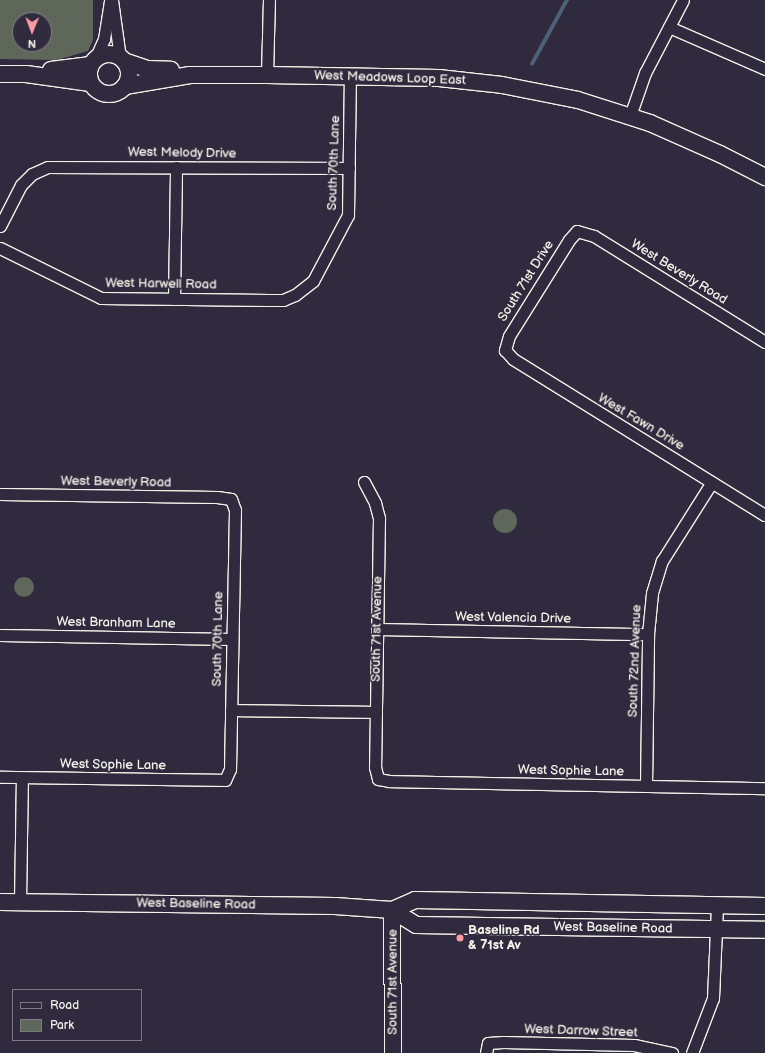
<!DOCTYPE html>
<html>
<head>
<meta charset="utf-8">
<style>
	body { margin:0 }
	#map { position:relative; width:765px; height:1053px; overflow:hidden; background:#2f2a3d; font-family:"Balsamiq Sans",sans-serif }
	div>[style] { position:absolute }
	.green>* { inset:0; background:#5f675b }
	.round { border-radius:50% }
	.stream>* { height:3.5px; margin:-1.75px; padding:0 1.75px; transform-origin:1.75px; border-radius:1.75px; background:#4d6278 }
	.roads { filter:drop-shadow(1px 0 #f4f1e8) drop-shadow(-1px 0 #f4f1e8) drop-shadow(0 1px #f4f1e8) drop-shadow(0 -1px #f4f1e8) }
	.street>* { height:11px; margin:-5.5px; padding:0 5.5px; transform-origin:5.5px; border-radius:5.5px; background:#2f2a3d }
	.secondary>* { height:16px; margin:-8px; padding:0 8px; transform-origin:8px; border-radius:8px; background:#2f2a3d }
	.secondary>.ring { margin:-8px; padding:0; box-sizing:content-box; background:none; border:16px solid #2f2a3d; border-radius:50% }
	.dots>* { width:11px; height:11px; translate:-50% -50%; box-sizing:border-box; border:2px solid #2f2a3d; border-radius:50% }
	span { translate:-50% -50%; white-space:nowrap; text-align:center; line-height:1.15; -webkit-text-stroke:3.5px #2f2a3d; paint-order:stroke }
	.street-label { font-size:13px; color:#f4f1e8 }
	.poi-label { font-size:13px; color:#f4f1e8; font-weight:700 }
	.left { translate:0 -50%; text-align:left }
	.legend { position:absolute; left:12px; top:989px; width:130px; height:52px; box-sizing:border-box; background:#2f2a3d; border:1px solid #7e7a81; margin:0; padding:5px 7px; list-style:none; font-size:12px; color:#f4f1e8 }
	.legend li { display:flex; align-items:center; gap:8px; height:20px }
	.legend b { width:20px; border:1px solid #7e7a81 }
	.north { position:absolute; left:12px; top:12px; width:40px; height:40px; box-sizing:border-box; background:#2f2a3d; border:1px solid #7e7a81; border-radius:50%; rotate:181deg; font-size:11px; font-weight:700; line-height:16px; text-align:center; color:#f4f1e8 }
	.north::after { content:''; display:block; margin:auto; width:14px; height:18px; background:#ff9aa2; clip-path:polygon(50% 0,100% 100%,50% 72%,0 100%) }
</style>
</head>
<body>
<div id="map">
	<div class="green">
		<i style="clip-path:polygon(evenodd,0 0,93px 0,93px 40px,88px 51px,57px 60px,0 59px,0 0,20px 20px,44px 20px,44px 44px,20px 44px,20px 20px)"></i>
		<i class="round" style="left:493px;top:509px;width:24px;height:24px"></i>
		<i class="round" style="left:14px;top:577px;width:20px;height:20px"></i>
	</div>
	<div class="stream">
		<i style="left:532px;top:64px;width:73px;rotate:-61.3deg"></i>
	</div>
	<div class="roads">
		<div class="street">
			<i style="left:112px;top:0;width:59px;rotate:82.1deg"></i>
			<i style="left:669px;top:27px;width:105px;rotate:23.6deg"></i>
			<i style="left:95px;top:59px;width:22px;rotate:-66deg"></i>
			<i style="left:104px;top:39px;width:39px;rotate:-81deg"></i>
			<i style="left:267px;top:75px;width:75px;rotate:-88.5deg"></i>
			<i style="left:630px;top:116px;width:46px;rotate:-70.8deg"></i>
			<i style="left:645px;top:73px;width:82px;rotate:-62.5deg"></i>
			<i style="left:0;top:226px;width:46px;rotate:-62.9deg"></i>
			<i style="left:21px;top:185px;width:16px;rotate:-45deg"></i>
			<i style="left:32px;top:174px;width:17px;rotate:-24deg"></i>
			<i style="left:48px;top:167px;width:301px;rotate:0.2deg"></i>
			<i style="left:0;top:248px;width:113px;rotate:26.3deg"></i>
			<i style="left:101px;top:298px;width:168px;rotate:0.7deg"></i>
			<i style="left:269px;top:300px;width:14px"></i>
			<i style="left:283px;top:300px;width:13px;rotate:-23deg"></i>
			<i style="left:295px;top:295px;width:23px;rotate:-38deg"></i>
			<i style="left:313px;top:281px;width:75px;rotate:-62.1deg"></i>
			<i style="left:348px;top:215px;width:139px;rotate:-89.2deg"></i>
			<i style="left:174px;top:299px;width:132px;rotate:-89.1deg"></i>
			<i style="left:765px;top:342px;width:201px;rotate:-148.2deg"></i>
			<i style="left:594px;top:236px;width:18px;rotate:-164deg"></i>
			<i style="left:577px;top:231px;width:12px;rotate:132deg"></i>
			<i style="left:569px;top:240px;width:113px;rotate:122deg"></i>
			<i style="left:509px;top:336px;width:15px;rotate:106deg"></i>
			<i style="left:505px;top:350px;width:12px;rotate:48deg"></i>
			<i style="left:513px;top:359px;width:296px;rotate:31.8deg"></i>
			<i style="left:364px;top:482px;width:24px;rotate:62deg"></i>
			<i style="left:375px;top:503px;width:16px;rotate:75deg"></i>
			<i style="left:379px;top:518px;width:249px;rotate:90.9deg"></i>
			<i style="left:375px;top:767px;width:12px;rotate:76deg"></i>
			<i style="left:378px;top:779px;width:11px;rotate:10deg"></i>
			<i style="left:389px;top:781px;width:376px;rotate:1.1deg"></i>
			<i style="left:0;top:494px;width:217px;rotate:0.8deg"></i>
			<i style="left:217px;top:497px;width:14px;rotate:8deg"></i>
			<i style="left:231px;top:499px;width:12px;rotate:70deg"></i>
			<i style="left:235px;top:510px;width:259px;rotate:91.1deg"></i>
			<i style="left:230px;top:769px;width:12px;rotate:114deg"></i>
			<i style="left:225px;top:780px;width:225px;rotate:-179.2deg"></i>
			<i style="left:377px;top:629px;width:271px;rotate:1.1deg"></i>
			<i style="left:0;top:635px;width:232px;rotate:1deg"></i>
			<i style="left:231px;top:710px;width:145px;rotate:0.8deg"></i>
			<i style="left:646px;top:786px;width:152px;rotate:-89.2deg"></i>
			<i style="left:648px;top:634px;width:41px;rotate:-84.4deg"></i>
			<i style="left:652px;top:593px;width:34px;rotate:-73deg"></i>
			<i style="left:662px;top:561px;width:93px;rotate:-57.7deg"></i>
			<i style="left:20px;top:902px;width:124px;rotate:-89.1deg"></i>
			<i style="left:486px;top:1053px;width:10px;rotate:-79deg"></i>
			<i style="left:488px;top:1043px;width:15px;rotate:-4deg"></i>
			<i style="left:503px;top:1042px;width:131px;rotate:1.3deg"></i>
			<i style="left:634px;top:1045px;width:39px;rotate:12deg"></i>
			<i style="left:692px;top:1053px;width:59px;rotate:-69.1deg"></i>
			<i style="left:713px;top:998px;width:93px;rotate:-87.5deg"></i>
		</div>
		<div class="secondary">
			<i class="ring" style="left:89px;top:54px;width:24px;height:24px"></i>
			<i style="left:124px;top:61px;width:24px;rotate:19deg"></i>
			<i style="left:147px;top:69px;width:24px;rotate:2deg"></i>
			<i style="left:51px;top:70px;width:40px;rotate:-7.1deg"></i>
			<i style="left:0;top:74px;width:26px"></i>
			<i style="left:26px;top:74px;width:65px;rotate:8deg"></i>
			<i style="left:125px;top:86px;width:66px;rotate:-9.6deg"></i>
			<i style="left:190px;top:75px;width:77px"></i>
			<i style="left:267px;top:75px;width:172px;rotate:1deg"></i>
			<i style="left:439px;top:78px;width:63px;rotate:6.3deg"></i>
			<i style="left:502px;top:85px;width:77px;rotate:11.2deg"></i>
			<i style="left:578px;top:100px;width:76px;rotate:17.7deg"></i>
			<i style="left:650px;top:123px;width:77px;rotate:23.9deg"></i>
			<i style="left:720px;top:154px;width:51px;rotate:27.1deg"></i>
			<i style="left:0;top:902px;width:335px;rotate:0.7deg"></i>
			<i style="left:335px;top:906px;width:57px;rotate:4deg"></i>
			<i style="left:392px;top:910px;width:28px;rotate:32deg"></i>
			<i style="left:416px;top:925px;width:349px;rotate:0.8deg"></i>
			<i style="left:392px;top:910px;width:25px;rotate:-23deg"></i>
			<i style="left:415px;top:900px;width:350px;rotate:1deg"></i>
			<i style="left:392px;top:910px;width:143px;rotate:89.6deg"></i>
		</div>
	</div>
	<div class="dots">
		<i style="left:460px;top:938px;background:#ff9aa2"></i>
	</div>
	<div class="street-label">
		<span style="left:390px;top:78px;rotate:2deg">West Meadows Loop East</span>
		<span style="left:182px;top:153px;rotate:1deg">West Melody Drive</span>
		<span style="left:334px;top:163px;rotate:-88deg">South 70th Lane</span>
		<span style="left:679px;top:272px;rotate:32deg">West Beverly Road</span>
		<span style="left:526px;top:281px;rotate:-58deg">South 71st Drive</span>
		<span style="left:161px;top:284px;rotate:1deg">West Harwell Road</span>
		<span style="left:641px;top:422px;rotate:31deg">West Fawn Drive</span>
		<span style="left:116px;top:482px;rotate:1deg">West Beverly Road</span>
		<span style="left:513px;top:618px;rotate:1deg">West Valencia Drive</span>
		<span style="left:116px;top:623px;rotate:1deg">West Branham Lane</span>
		<span style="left:377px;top:629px;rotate:-89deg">South 71st Avenue</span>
		<span style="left:218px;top:639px;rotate:-89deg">South 70th Lane</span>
		<span style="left:635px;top:661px;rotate:-88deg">South 72nd Avenue</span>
		<span style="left:113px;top:765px;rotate:1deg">West Sophie Lane</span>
		<span style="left:571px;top:771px;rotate:1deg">West Sophie Lane</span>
		<span style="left:196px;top:904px;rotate:1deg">West Baseline Road</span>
		<span style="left:613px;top:928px;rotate:1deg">West Baseline Road</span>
		<span style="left:393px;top:982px;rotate:-90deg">South 71st Avenue</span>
		<span style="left:581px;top:1031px;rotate:2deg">West Darrow Street</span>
	</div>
	<div class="poi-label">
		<span class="left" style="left:468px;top:938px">Baseline Rd<br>&amp; 71st Av</span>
	</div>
	<ul class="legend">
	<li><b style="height:5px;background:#2f2a3d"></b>Road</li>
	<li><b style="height:11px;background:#5f675b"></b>Park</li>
	</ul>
	<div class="north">N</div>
</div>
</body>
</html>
